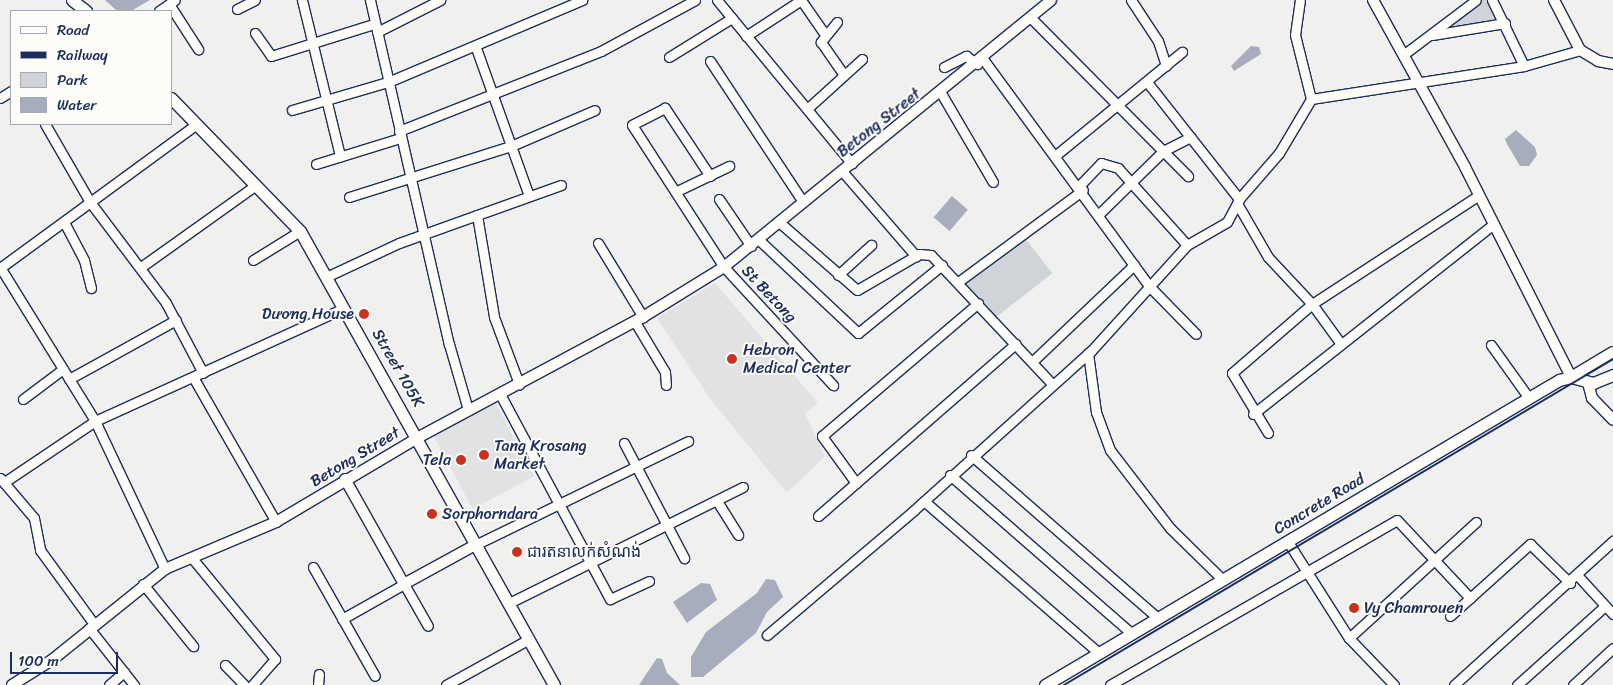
<!DOCTYPE html>
<html>
<head>
<meta charset="utf-8">
<style>
	body { margin:0 }
	#map { position:relative; width:1613px; height:685px; overflow:hidden; background:#f0f0ee; font-family:Sriracha,"Noto Sans Khmer",sans-serif }
	div>[style] { position:absolute }
	.built>* { inset:0; background:#e0e2e3; transform-origin:0 0 }
	.green>* { inset:0; background:#d0d3d8; transform-origin:0 0 }
	.water>* { inset:0; background:#a7adbd; transform-origin:0 0 }
	.roads { filter:drop-shadow(1px 0 #1b2f5e) drop-shadow(-1px 0 #1b2f5e) drop-shadow(0 1px #1b2f5e) drop-shadow(0 -1px #1b2f5e) }
	.minor>* { height:9px; margin:-4.5px; padding:0 4.5px; transform-origin:4.5px; border-radius:4.5px; background:#fdfcf7 }
	.tertiary>* { height:10px; margin:-5px; padding:0 5px; transform-origin:5px; border-radius:5px; background:#fdfcf7 }
	.secondary>* { height:11px; margin:-5.5px; padding:0 5.5px; transform-origin:5.5px; border-radius:5.5px; background:#fdfcf7 }
	.rail>* { height:2px; margin:-1px; padding:0 1px; transform-origin:1px; border-radius:1px; background:#1b2f5e }
	.dots>* { width:14px; height:14px; translate:-50% -50%; box-sizing:border-box; border:2px solid #fdfcf7; border-radius:50% }
	span { translate:-50% -50%; white-space:nowrap; text-align:center; line-height:1.15; -webkit-text-stroke:4px #fdfcf7; paint-order:stroke }
	.street-label { font-size:16px; color:#1b2f5e }
	.poi-label { font-size:16px; color:#1b2f5e }
	.right { translate:-100% -50%; text-align:right }
	.left { translate:0 -50%; text-align:left }
	.legend { position:absolute; left:10px; top:10px; width:162px; height:115px; box-sizing:border-box; background:#fdfcf7; border:1px solid #a3aaba; margin:0; padding:6px 9px; list-style:none; font-size:15px; color:#1b2f5e }
	.legend li { display:flex; align-items:center; gap:10px; height:25px }
	.legend b { width:25px; border:1px solid #a3aaba }
	.scale { position:absolute; left:10px; top:652px; width:108px; height:22px; box-sizing:border-box; border:2px solid #1b2f5e; border-top:0; padding-left:6px; font-size:15px; line-height:18px; white-space:nowrap; color:#1b2f5e; -webkit-text-stroke:4px #fdfcf7; paint-order:stroke }
</style>
</head>
<body>
<div id="map">
	<div class="built">
		<i style="clip-path:polygon(715px 283px,818px 403px,805px 414px,825px 456px,787px 493px,711px 400px,657px 318px)"></i>
		<i style="left:495px;top:402px;width:84px;height:70px;rotate:62deg"></i>
	</div>
	<div class="green">
		<i style="clip-path:polygon(1482px 0,1488px 0,1495px 21px,1450px 26px)"></i>
		<i style="left:1024px;top:237px;width:46px;height:75px;rotate:52deg"></i>
	</div>
	<div class="water">
		<i style="clip-path:polygon(105px 0,150px 0,131px 11px,117px 11px)"></i>
		<i style="clip-path:polygon(1251px 46px,1259px 47px,1261px 54px,1234px 71px,1231px 66px)"></i>
		<i style="clip-path:polygon(1516px 130px,1535px 147px,1537px 155px,1529px 166px,1520px 166px,1507px 144px,1505px 139px)"></i>
		<i style="left:952px;top:196px;width:21px;height:28px;rotate:41deg"></i>
		<i style="clip-path:polygon(766px 579px,775px 580px,783px 597px,767px 612px,756px 633px,703px 677px,691px 677px,691px 657px,706px 632px,757px 593px)"></i>
		<i style="clip-path:polygon(701px 583px,710px 584px,717px 600px,687px 623px,673px 602px)"></i>
		<i style="clip-path:polygon(657px 658px,662px 659px,667px 673px,680px 685px,639px 685px)"></i>
	</div>
	<div class="roads">
		<div class="minor">
			<i style="left:302px;top:0;width:161px;rotate:76.3deg"></i>
			<i style="left:370px;top:0;width:353px;rotate:77.1deg"></i>
			<i style="left:449px;top:344px;width:69px;rotate:73.9deg"></i>
			<i style="left:717px;top:0;width:212px;rotate:50.5deg"></i>
			<i style="left:801px;top:0;width:40px;rotate:55.1deg"></i>
			<i style="left:1131px;top:0;width:49px;rotate:56.6deg"></i>
			<i style="left:1158px;top:41px;width:26px;rotate:72deg"></i>
			<i style="left:1492px;top:0;width:73px;rotate:64.1deg"></i>
			<i style="left:169px;top:4px;width:54px;rotate:57.2deg"></i>
			<i style="left:237px;top:9px;width:20px;rotate:-27deg"></i>
			<i style="left:159px;top:11px;width:19px;rotate:-35deg"></i>
			<i style="left:1031px;top:18px;width:223px;rotate:45.2deg"></i>
			<i style="left:837px;top:22px;width:26px;rotate:129deg"></i>
			<i style="left:821px;top:42px;width:40px;rotate:55.1deg"></i>
			<i style="left:377px;top:32px;width:71px;rotate:-26.9deg"></i>
			<i style="left:255px;top:33px;width:28px;rotate:55deg"></i>
			<i style="left:271px;top:56px;width:108px;rotate:-17.3deg"></i>
			<i style="left:1432px;top:35px;width:74px;rotate:-9.3deg"></i>
			<i style="left:746px;top:36px;width:66px;rotate:-33.2deg"></i>
			<i style="left:476px;top:48px;width:157px;rotate:70.3deg"></i>
			<i style="left:1403px;top:55px;width:91px;rotate:-37deg"></i>
			<i style="left:669px;top:57px;width:74px;rotate:-31.8deg"></i>
			<i style="left:983px;top:59px;width:281px;rotate:53.8deg"></i>
			<i style="left:1149px;top:286px;width:67px;rotate:45.6deg"></i>
			<i style="left:710px;top:61px;width:169px;rotate:56.6deg"></i>
			<i style="left:944px;top:67px;width:25px;rotate:-27deg"></i>
			<i style="left:966px;top:56px;width:14px;rotate:36deg"></i>
			<i style="left:1147px;top:82px;width:149px;rotate:51.8deg"></i>
			<i style="left:941px;top:93px;width:103px;rotate:59.7deg"></i>
			<i style="left:0;top:98px;width:13px;rotate:-32deg"></i>
			<i style="left:1311px;top:99px;width:216px;rotate:-8.8deg"></i>
			<i style="left:1524px;top:66px;width:58px;rotate:-15.9deg"></i>
			<i style="left:808px;top:108px;width:73px;rotate:-42.2deg"></i>
			<i style="left:292px;top:110px;width:100px;rotate:-16.3deg"></i>
			<i style="left:388px;top:82px;width:211px;rotate:-22.9deg"></i>
			<i style="left:45px;top:124px;width:90px;rotate:60deg"></i>
			<i style="left:90px;top:202px;width:126px;rotate:53deg"></i>
			<i style="left:166px;top:303px;width:79px;rotate:62.1deg"></i>
			<i style="left:399px;top:131px;width:217px;rotate:-21.6deg"></i>
			<i style="left:601px;top:51px;width:107px;rotate:-28.5deg"></i>
			<i style="left:1056px;top:155px;width:163px;rotate:-39.3deg"></i>
			<i style="left:316px;top:164px;width:88px;rotate:-17.2deg"></i>
			<i style="left:842px;top:171px;width:113px;rotate:49deg"></i>
			<i style="left:710px;top:176px;width:82px;rotate:-123.5deg"></i>
			<i style="left:665px;top:108px;width:37px;rotate:153deg"></i>
			<i style="left:632px;top:125px;width:169px;rotate:57.1deg"></i>
			<i style="left:724px;top:267px;width:161px;rotate:47.3deg"></i>
			<i style="left:1079px;top:186px;width:32px;rotate:-46deg"></i>
			<i style="left:1101px;top:163px;width:18px;rotate:16deg"></i>
			<i style="left:1118px;top:168px;width:103px;rotate:48.1deg"></i>
			<i style="left:677px;top:191px;width:58px;rotate:-25.7deg"></i>
			<i style="left:349px;top:197px;width:170px;rotate:-17.5deg"></i>
			<i style="left:511px;top:146px;width:91px;rotate:-23.2deg"></i>
			<i style="left:719px;top:199px;width:57px;rotate:55.8deg"></i>
			<i style="left:1238px;top:205px;width:60px;rotate:60deg"></i>
			<i style="left:1268px;top:257px;width:64px;rotate:46.9deg"></i>
			<i style="left:1312px;top:304px;width:49px;rotate:54.1deg"></i>
			<i style="left:1099px;top:214px;width:90px;rotate:-44.5deg"></i>
			<i style="left:1163px;top:151px;width:31px;rotate:-27deg"></i>
			<i style="left:477px;top:215px;width:103px;rotate:80.5deg"></i>
			<i style="left:494px;top:317px;width:72px;rotate:69.5deg"></i>
			<i style="left:64px;top:222px;width:43px;rotate:62.2deg"></i>
			<i style="left:84px;top:260px;width:29px;rotate:76deg"></i>
			<i style="left:779px;top:222px;width:103px;rotate:41.1deg"></i>
			<i style="left:857px;top:290px;width:72px;rotate:-30.1deg"></i>
			<i style="left:919px;top:254px;width:12px;rotate:5deg"></i>
			<i style="left:931px;top:255px;width:177px;rotate:46.8deg"></i>
			<i style="left:759px;top:240px;width:136px;rotate:43.2deg"></i>
			<i style="left:858px;top:333px;width:108px;rotate:-39deg"></i>
			<i style="left:598px;top:243px;width:87px;rotate:58.7deg"></i>
			<i style="left:253px;top:260px;width:55px;rotate:-31.7deg"></i>
			<i style="left:0;top:267px;width:181px;rotate:58.3deg"></i>
			<i style="left:95px;top:421px;width:164px;rotate:64.7deg"></i>
			<i style="left:141px;top:267px;width:141px;rotate:-35.5deg"></i>
			<i style="left:0;top:268px;width:244px;rotate:-36.2deg"></i>
			<i style="left:838px;top:275px;width:45px;rotate:-42.3deg"></i>
			<i style="left:326px;top:277px;width:81px;rotate:-25deg"></i>
			<i style="left:399px;top:243px;width:172px;rotate:-19.7deg"></i>
			<i style="left:958px;top:282px;width:155px;rotate:-36.4deg"></i>
			<i style="left:635px;top:322px;width:58px;rotate:59deg"></i>
			<i style="left:665px;top:372px;width:13px;rotate:86deg"></i>
			<i style="left:1491px;top:345px;width:65px;rotate:54.4deg"></i>
			<i style="left:1088px;top:353px;width:60px;rotate:82.3deg"></i>
			<i style="left:1096px;top:412px;width:40px;rotate:69.8deg"></i>
			<i style="left:1110px;top:450px;width:98px;rotate:52.4deg"></i>
			<i style="left:1170px;top:528px;width:74px;rotate:44.5deg"></i>
			<i style="left:1032px;top:362px;width:141px;rotate:-43.6deg"></i>
			<i style="left:193px;top:377px;width:167px;rotate:60.2deg"></i>
			<i style="left:69px;top:379px;width:122px;rotate:-28.9deg"></i>
			<i style="left:500px;top:394px;width:233px;rotate:61.8deg"></i>
			<i style="left:610px;top:599px;width:43px;rotate:-24.8deg"></i>
			<i style="left:23px;top:399px;width:50px;rotate:-36.9deg"></i>
			<i style="left:1253px;top:414px;width:307px;rotate:-38.3deg"></i>
			<i style="left:1268px;top:433px;width:70px;rotate:-121deg"></i>
			<i style="left:1232px;top:373px;width:106px;rotate:-40.8deg"></i>
			<i style="left:1312px;top:304px;width:199px;rotate:-33.1deg"></i>
			<i style="left:624px;top:443px;width:130px;rotate:62.4deg"></i>
			<i style="left:971px;top:455px;width:248px;rotate:41.1deg"></i>
			<i style="left:950px;top:475px;width:242px;rotate:41.1deg"></i>
			<i style="left:0;top:478px;width:52px;rotate:49.6deg"></i>
			<i style="left:34px;top:518px;width:33px;rotate:79deg"></i>
			<i style="left:40px;top:550px;width:92px;rotate:53.9deg"></i>
			<i style="left:6px;top:481px;width:107px;rotate:-34deg"></i>
			<i style="left:95px;top:421px;width:273px;rotate:-24.4deg"></i>
			<i style="left:856px;top:483px;width:58px;rotate:-125.9deg"></i>
			<i style="left:822px;top:436px;width:205px;rotate:-40.4deg"></i>
			<i style="left:717px;top:501px;width:40px;rotate:58deg"></i>
			<i style="left:924px;top:501px;width:232px;rotate:41deg"></i>
			<i style="left:818px;top:516px;width:262px;rotate:-41.1deg"></i>
			<i style="left:1288px;top:542px;width:114px;rotate:57.6deg"></i>
			<i style="left:1349px;top:638px;width:65px;rotate:46.2deg"></i>
			<i style="left:477px;top:544px;width:235px;rotate:-26deg"></i>
			<i style="left:192px;top:558px;width:131px;rotate:50.6deg"></i>
			<i style="left:275px;top:659px;width:35px;rotate:131deg"></i>
			<i style="left:313px;top:567px;width:125px;rotate:60.4deg"></i>
			<i style="left:1578px;top:576px;width:52px;rotate:47.4deg"></i>
			<i style="left:143px;top:584px;width:80px;rotate:51.1deg"></i>
			<i style="left:509px;top:603px;width:261px;rotate:-26.4deg"></i>
			<i style="left:1450px;top:616px;width:108px;rotate:-42deg"></i>
			<i style="left:1530px;top:544px;width:56px;rotate:44.3deg"></i>
			<i style="left:342px;top:619px;width:71px;rotate:-29.4deg"></i>
			<i style="left:404px;top:584px;width:48px;rotate:60.3deg"></i>
			<i style="left:89px;top:628px;width:73px;rotate:51.7deg"></i>
			<i style="left:767px;top:635px;width:192px;rotate:-40.3deg"></i>
			<i style="left:913px;top:511px;width:239px;rotate:-42deg"></i>
			<i style="left:1091px;top:351px;width:143px;rotate:-47.8deg"></i>
			<i style="left:1187px;top:245px;width:46px;rotate:-29.9deg"></i>
			<i style="left:1227px;top:222px;width:26px;rotate:-62deg"></i>
			<i style="left:1239px;top:199px;width:61px;rotate:-49deg"></i>
			<i style="left:1279px;top:153px;width:63px;rotate:-59.3deg"></i>
			<i style="left:1311px;top:99px;width:66px;rotate:-104deg"></i>
			<i style="left:1295px;top:35px;width:35px;rotate:-82deg"></i>
			<i style="left:1349px;top:638px;width:172px;rotate:-42.4deg"></i>
			<i style="left:225px;top:665px;width:28px;rotate:46deg"></i>
			<i style="left:109px;top:685px;width:20px;rotate:-41deg"></i>
			<i style="left:318px;top:685px;width:11px;rotate:-85deg"></i>
			<i style="left:446px;top:685px;width:95px;rotate:-29deg"></i>
			<i style="left:1110px;top:685px;width:331px;rotate:-29.9deg"></i>
			<i style="left:1397px;top:520px;width:107px;rotate:46.9deg"></i>
			<i style="left:1454px;top:685px;width:215px;rotate:-42.2deg"></i>
			<i style="left:1517px;top:685px;width:118px;rotate:-41.9deg"></i>
			<i style="left:1573px;top:685px;width:54px;rotate:-42.8deg"></i>
		</div>
		<div class="tertiary">
			<i style="left:1373px;top:0;width:191px;rotate:61.1deg"></i>
			<i style="left:1465px;top:167px;width:235px;rotate:63.2deg"></i>
			<i style="left:1571px;top:377px;width:49px;rotate:-30.8deg"></i>
			<i style="left:1554px;top:0;width:56px;rotate:62.5deg"></i>
			<i style="left:1580px;top:50px;width:21px;rotate:31deg"></i>
			<i style="left:1598px;top:61px;width:15px;rotate:11deg"></i>
			<i style="left:1588px;top:383px;width:16px;rotate:75deg"></i>
			<i style="left:1592px;top:398px;width:30px;rotate:46deg"></i>
			<i style="left:345px;top:479px;width:120px;rotate:60.7deg"></i>
			<i style="left:404px;top:584px;width:83px;rotate:-28.7deg"></i>
			<i style="left:12px;top:685px;width:47px;rotate:-32deg"></i>
			<i style="left:52px;top:660px;width:145px;rotate:-38.8deg"></i>
			<i style="left:165px;top:569px;width:121px;rotate:-22.9deg"></i>
			<i style="left:276px;top:522px;width:166px;rotate:-30.7deg"></i>
			<i style="left:419px;top:437px;width:254px;rotate:-28.2deg"></i>
			<i style="left:643px;top:317px;width:95px;rotate:-31.7deg"></i>
			<i style="left:724px;top:267px;width:422px;rotate:-39.2deg"></i>
		</div>
		<div class="secondary">
			<i style="left:72px;top:0;width:18px;rotate:38deg"></i>
			<i style="left:171px;top:98px;width:185px;rotate:45.9deg"></i>
			<i style="left:300px;top:231px;width:520px;rotate:60.77deg"></i>
			<i style="left:1045px;top:685px;width:598px;rotate:-30.68deg"></i>
			<i style="left:1559px;top:380px;width:12px;rotate:-14deg"></i>
			<i style="left:1571px;top:377px;width:23px;rotate:15deg"></i>
			<i style="left:1593px;top:383px;width:22px;rotate:-22deg"></i>
		</div>
	</div>
	<div class="rail">
		<i style="left:1064px;top:685px;width:638px;rotate:-30.7deg"></i>
	</div>
	<div class="dots">
		<i style="left:364px;top:314px;background:#c8321e"></i>
		<i style="left:732px;top:359px;background:#c8321e"></i>
		<i style="left:484px;top:455px;background:#c8321e"></i>
		<i style="left:461px;top:460px;background:#c8321e"></i>
		<i style="left:432px;top:514px;background:#c8321e"></i>
		<i style="left:517px;top:552px;background:#c8321e"></i>
		<i style="left:1354px;top:608px;background:#c8321e"></i>
	</div>
	<div class="street-label">
		<span style="left:879px;top:123px;rotate:-38deg">Betong Street</span>
		<span style="left:769px;top:294px;rotate:47deg">St Betong</span>
		<span style="left:398px;top:368px;rotate:60deg">Street 105K</span>
		<span style="left:355px;top:457px;rotate:-31deg">Betong Street</span>
		<span style="left:1319px;top:504px;rotate:-31deg">Concrete Road</span>
	</div>
	<div class="poi-label">
		<span class="right" style="left:354px;top:314px">Dương House</span>
		<span class="left" style="left:743px;top:359px">Hebron<br>Medical Center</span>
		<span class="left" style="left:494px;top:455px">Tang Krosang<br>Market</span>
		<span class="right" style="left:451px;top:460px">Tela</span>
		<span class="left" style="left:442px;top:514px">Sorphorndara</span>
		<span class="left" style="left:527px;top:552px">ជារតនាលក់សំណង់</span>
		<span class="left" style="left:1364px;top:608px">Vy Chamrouen</span>
	</div>
	<ul class="legend">
	<li><b style="height:6px;background:#fdfcf7"></b>Road</li>
	<li><b style="height:6px;background:#1b2f5e"></b>Railway</li>
	<li><b style="height:14px;background:#d0d3d8"></b>Park</li>
	<li><b style="height:14px;background:#a7adbd"></b>Water</li>
	</ul>
	<div class="scale">100 m</div>
</div>
</body>
</html>
